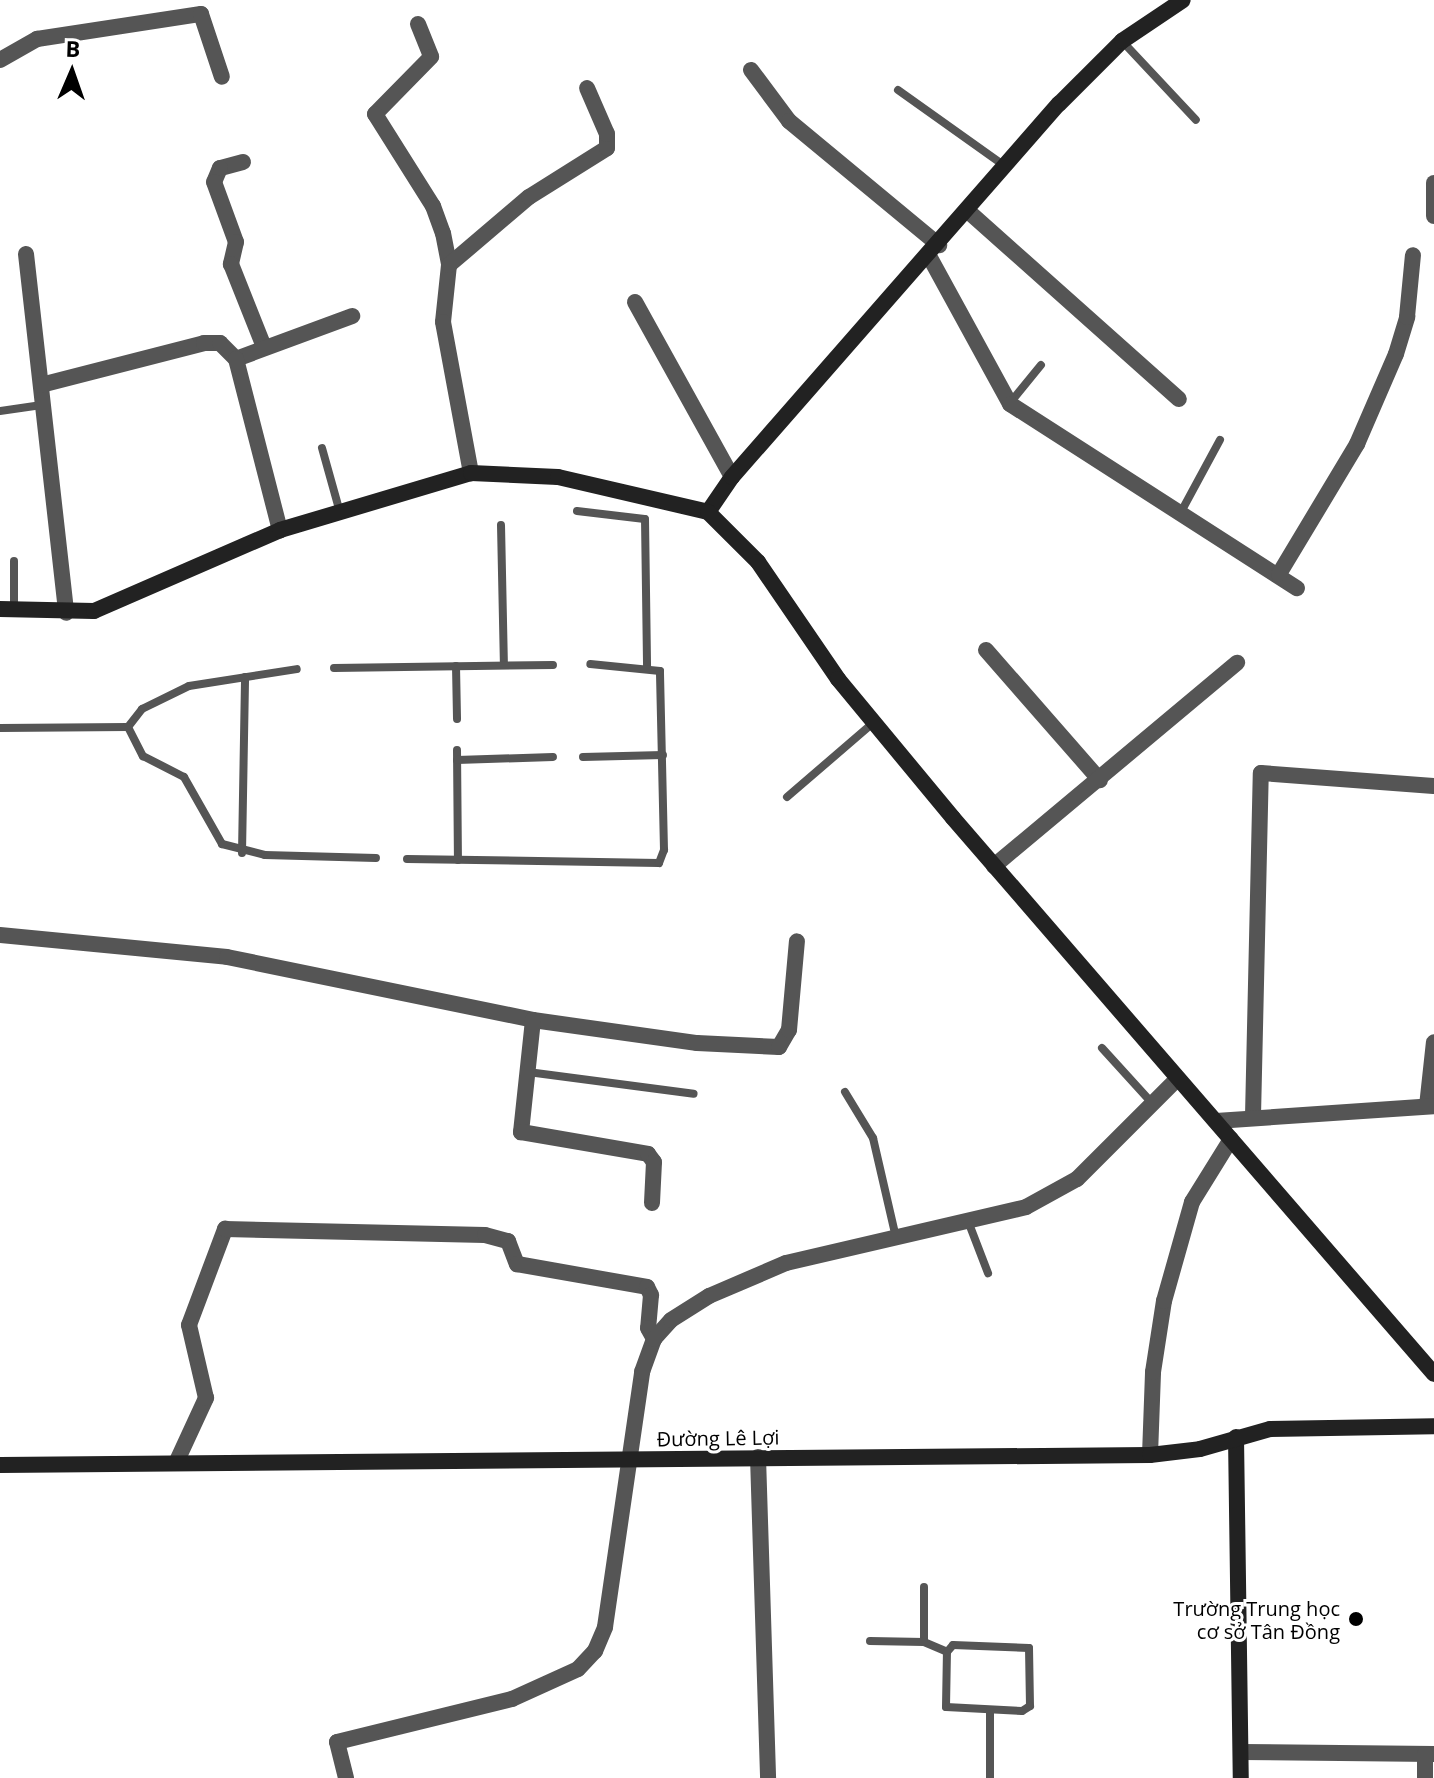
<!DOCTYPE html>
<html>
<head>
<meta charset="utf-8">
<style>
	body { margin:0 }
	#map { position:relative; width:1434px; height:1778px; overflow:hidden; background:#fff; font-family:"Open Sans",sans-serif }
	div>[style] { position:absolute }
	.lane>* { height:8px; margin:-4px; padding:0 4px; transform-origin:4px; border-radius:4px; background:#555 }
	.street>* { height:16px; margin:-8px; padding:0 8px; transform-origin:8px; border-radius:8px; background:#555 }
	.secondary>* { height:16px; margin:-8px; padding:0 8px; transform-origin:8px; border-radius:8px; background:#222 }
	.dots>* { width:22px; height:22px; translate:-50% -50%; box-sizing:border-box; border:4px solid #fff; border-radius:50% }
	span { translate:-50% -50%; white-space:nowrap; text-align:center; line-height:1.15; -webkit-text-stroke:6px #fff; paint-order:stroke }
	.street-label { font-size:20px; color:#000 }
	.poi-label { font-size:20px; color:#000 }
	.right { translate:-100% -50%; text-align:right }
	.north { position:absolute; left:32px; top:32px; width:80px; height:80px; -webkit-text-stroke:6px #fff; paint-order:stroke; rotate:2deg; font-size:22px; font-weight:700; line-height:32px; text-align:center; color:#000 }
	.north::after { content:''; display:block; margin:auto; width:28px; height:36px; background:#000; clip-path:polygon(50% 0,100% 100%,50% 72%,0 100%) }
</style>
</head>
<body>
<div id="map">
	<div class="lane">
		<i style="left:1122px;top:41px;width:108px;rotate:46.9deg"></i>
		<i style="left:898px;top:90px;width:131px;rotate:35.4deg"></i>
		<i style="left:1010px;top:403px;width:49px;rotate:-50.8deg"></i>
		<i style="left:0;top:411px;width:42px;rotate:-8.1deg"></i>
		<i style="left:322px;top:448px;width:63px;rotate:74.4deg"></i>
		<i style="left:577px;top:511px;width:68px;rotate:6.7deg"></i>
		<i style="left:645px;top:519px;width:147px;rotate:89.2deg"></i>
		<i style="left:1181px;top:512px;width:82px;rotate:-61.6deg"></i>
		<i style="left:501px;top:525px;width:140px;rotate:88.8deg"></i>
		<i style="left:14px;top:561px;width:48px;rotate:90deg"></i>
		<i style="left:456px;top:666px;width:53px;rotate:88.9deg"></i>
		<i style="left:334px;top:668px;width:219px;rotate:-0.8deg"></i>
		<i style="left:128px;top:727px;width:33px;rotate:63deg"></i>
		<i style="left:143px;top:756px;width:46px;rotate:27.1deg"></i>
		<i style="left:184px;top:777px;width:77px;rotate:60.4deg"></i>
		<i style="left:222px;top:844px;width:44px;rotate:14.3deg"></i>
		<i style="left:265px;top:855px;width:111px;rotate:1.5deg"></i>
		<i style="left:128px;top:727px;width:23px;rotate:-52deg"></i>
		<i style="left:142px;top:709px;width:52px;rotate:-26.1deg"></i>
		<i style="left:189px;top:686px;width:109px;rotate:-8.9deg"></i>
		<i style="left:0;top:728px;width:128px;rotate:-0.4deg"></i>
		<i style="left:457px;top:750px;width:110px;rotate:89.5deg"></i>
		<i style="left:583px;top:757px;width:80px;rotate:-1.4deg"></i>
		<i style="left:457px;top:760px;width:96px;rotate:-1.8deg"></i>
		<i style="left:787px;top:797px;width:113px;rotate:-40.7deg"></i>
		<i style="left:242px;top:853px;width:176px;rotate:-89deg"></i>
		<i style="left:407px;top:859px;width:252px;rotate:0.9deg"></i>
		<i style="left:659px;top:863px;width:14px;rotate:-69deg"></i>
		<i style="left:664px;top:850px;width:179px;rotate:-91.3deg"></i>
		<i style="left:660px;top:671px;width:70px;rotate:-174.3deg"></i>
		<i style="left:1102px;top:1048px;width:76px;rotate:47.7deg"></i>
		<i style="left:528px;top:1072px;width:167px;rotate:7.5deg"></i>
		<i style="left:845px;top:1092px;width:54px;rotate:58.7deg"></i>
		<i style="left:873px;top:1138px;width:103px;rotate:77deg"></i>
		<i style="left:968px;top:1221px;width:56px;rotate:69deg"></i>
		<i style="left:924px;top:1587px;width:55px;rotate:90deg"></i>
		<i style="left:924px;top:1642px;width:25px;rotate:23deg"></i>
		<i style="left:870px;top:1641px;width:54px;rotate:1.1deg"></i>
		<i style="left:953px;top:1645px;width:76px;rotate:2.3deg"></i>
		<i style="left:1029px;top:1648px;width:58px;rotate:89deg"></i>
		<i style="left:1030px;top:1706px;width:9px;rotate:148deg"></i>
		<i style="left:1022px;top:1711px;width:76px;rotate:-177deg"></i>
		<i style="left:946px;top:1707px;width:55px;rotate:-89deg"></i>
		<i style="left:947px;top:1652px;width:9px;rotate:-49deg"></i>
		<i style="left:990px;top:1778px;width:68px;rotate:-90deg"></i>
	</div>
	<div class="street">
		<i style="left:418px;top:24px;width:35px;rotate:68deg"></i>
		<i style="left:431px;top:57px;width:80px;rotate:134.5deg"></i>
		<i style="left:375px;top:114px;width:109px;rotate:57.8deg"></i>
		<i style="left:433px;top:206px;width:29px;rotate:70deg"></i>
		<i style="left:443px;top:233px;width:33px;rotate:79deg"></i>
		<i style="left:449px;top:265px;width:57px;rotate:96deg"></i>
		<i style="left:443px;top:322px;width:154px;rotate:79.5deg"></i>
		<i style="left:0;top:60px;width:43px;rotate:-29.6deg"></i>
		<i style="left:37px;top:39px;width:166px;rotate:-8.7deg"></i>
		<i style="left:201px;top:14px;width:66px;rotate:71.6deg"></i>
		<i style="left:751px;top:70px;width:64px;rotate:53.3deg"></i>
		<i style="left:789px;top:121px;width:195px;rotate:39.6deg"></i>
		<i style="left:243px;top:162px;width:24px;rotate:165deg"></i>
		<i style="left:220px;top:168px;width:15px;rotate:113deg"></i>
		<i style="left:214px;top:182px;width:64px;rotate:69.9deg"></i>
		<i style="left:236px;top:242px;width:23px;rotate:103deg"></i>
		<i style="left:231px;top:264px;width:89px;rotate:68.3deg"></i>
		<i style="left:1434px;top:183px;width:33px;rotate:90deg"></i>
		<i style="left:969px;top:212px;width:281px;rotate:41.7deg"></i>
		<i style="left:26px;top:254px;width:361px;rotate:83.6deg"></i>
		<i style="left:929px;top:256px;width:169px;rotate:61.3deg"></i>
		<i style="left:1010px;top:404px;width:341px;rotate:32.7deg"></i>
		<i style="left:449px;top:265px;width:105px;rotate:-40.4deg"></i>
		<i style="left:529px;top:197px;width:92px;rotate:-32.1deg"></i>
		<i style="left:607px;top:148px;width:14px;rotate:-90deg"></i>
		<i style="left:607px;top:134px;width:50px;rotate:-113.5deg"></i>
		<i style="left:635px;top:302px;width:200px;rotate:61deg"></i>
		<i style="left:236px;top:359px;width:124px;rotate:-20.3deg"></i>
		<i style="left:41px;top:385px;width:168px;rotate:-14.4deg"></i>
		<i style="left:204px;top:343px;width:16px"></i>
		<i style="left:220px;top:343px;width:23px;rotate:45deg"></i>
		<i style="left:236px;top:359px;width:177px;rotate:75.6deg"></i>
		<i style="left:1279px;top:574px;width:152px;rotate:-59deg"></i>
		<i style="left:1357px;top:444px;width:98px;rotate:-66.6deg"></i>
		<i style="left:1396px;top:354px;width:39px;rotate:-73deg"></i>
		<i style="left:1407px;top:317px;width:62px;rotate:-84.5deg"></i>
		<i style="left:986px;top:650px;width:173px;rotate:48.8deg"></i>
		<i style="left:994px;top:866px;width:317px;rotate:-39.9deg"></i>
		<i style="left:0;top:935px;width:228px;rotate:5.5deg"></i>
		<i style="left:227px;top:957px;width:312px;rotate:11.6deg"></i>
		<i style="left:533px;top:1020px;width:166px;rotate:8deg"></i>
		<i style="left:697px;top:1043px;width:82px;rotate:2.8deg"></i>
		<i style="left:779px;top:1047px;width:20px;rotate:-60deg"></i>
		<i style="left:789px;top:1030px;width:89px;rotate:-84.9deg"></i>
		<i style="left:533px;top:1020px;width:113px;rotate:96.1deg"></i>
		<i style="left:521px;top:1132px;width:129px;rotate:9.8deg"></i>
		<i style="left:648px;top:1154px;width:10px;rotate:53deg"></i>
		<i style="left:654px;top:1162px;width:41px;rotate:92.8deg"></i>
		<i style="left:1427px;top:1106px;width:64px;rotate:-83.8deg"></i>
		<i style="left:1253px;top:1116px;width:343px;rotate:-88.7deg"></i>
		<i style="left:1261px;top:773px;width:173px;rotate:4.3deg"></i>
		<i style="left:1216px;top:1121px;width:219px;rotate:-3.9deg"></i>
		<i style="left:1150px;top:1455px;width:83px;rotate:-87.9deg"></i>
		<i style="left:1153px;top:1372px;width:72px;rotate:-81.2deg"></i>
		<i style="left:1164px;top:1301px;width:103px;rotate:-74.2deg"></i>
		<i style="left:1192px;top:1202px;width:74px;rotate:-58.2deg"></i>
		<i style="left:758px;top:1457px;width:321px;rotate:88.2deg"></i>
		<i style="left:176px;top:1463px;width:72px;rotate:-65.2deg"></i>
		<i style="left:206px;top:1398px;width:75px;rotate:-103.1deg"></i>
		<i style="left:189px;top:1325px;width:103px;rotate:-69.4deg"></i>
		<i style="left:225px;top:1229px;width:260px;rotate:1.3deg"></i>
		<i style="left:485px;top:1235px;width:24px;rotate:15deg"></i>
		<i style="left:508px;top:1241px;width:25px;rotate:69deg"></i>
		<i style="left:517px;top:1264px;width:132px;rotate:10deg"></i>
		<i style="left:647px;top:1287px;width:9px;rotate:63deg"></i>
		<i style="left:651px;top:1295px;width:33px;rotate:95deg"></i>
		<i style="left:648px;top:1328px;width:13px;rotate:61deg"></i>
		<i style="left:1241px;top:1752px;width:193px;rotate:0.6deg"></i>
		<i style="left:1425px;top:1754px;width:24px;rotate:90deg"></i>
		<i style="left:346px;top:1778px;width:37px;rotate:-104deg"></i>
		<i style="left:337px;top:1742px;width:180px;rotate:-13.8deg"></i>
		<i style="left:512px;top:1699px;width:72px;rotate:-24.4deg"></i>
		<i style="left:578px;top:1669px;width:25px;rotate:-47deg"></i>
		<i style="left:595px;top:1651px;width:26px;rotate:-67deg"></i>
		<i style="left:605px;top:1627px;width:258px;rotate:-81.7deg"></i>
		<i style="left:642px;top:1372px;width:35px;rotate:-70deg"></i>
		<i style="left:654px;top:1339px;width:25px;rotate:-48deg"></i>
		<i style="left:671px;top:1320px;width:45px;rotate:-32.3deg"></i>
		<i style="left:709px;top:1296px;width:84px;rotate:-23.2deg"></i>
		<i style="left:786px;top:1263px;width:246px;rotate:-13.1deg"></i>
		<i style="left:1026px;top:1207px;width:58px;rotate:-28.8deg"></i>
		<i style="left:1077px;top:1179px;width:141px;rotate:-45deg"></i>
	</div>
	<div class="secondary">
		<i style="left:708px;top:512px;width:42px;rotate:-55.6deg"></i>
		<i style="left:732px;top:477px;width:496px;rotate:-48.8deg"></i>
		<i style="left:1059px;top:104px;width:89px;rotate:-45deg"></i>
		<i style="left:1122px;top:41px;width:73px;rotate:-33.9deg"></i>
		<i style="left:0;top:609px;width:94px;rotate:1.2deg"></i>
		<i style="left:94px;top:611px;width:203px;rotate:-23.5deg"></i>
		<i style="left:280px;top:530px;width:199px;rotate:-16.6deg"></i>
		<i style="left:471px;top:473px;width:87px;rotate:2.6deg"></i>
		<i style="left:558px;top:477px;width:154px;rotate:13.1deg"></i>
		<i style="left:708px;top:512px;width:71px;rotate:45deg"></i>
		<i style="left:758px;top:562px;width:142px;rotate:55.6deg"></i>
		<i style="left:838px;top:679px;width:180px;rotate:50.4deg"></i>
		<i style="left:953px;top:818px;width:735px;rotate:49.14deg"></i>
		<i style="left:1236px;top:1437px;width:341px;rotate:89.2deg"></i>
		<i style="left:0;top:1465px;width:1150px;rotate:-0.5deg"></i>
		<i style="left:1150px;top:1455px;width:50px;rotate:-6.8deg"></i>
		<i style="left:1200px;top:1449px;width:73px;rotate:-15.9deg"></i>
		<i style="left:1270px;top:1429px;width:164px;rotate:-1deg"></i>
	</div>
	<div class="dots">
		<i style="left:1356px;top:1619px;background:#000"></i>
	</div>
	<div class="street-label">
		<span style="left:718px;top:1438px;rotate:-1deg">Đường Lê Lợi</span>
	</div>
	<div class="poi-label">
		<span class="right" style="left:1340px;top:1620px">Trường Trung học<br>cơ sở Tân Đồng</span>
	</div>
	<div class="north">B</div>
</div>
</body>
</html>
